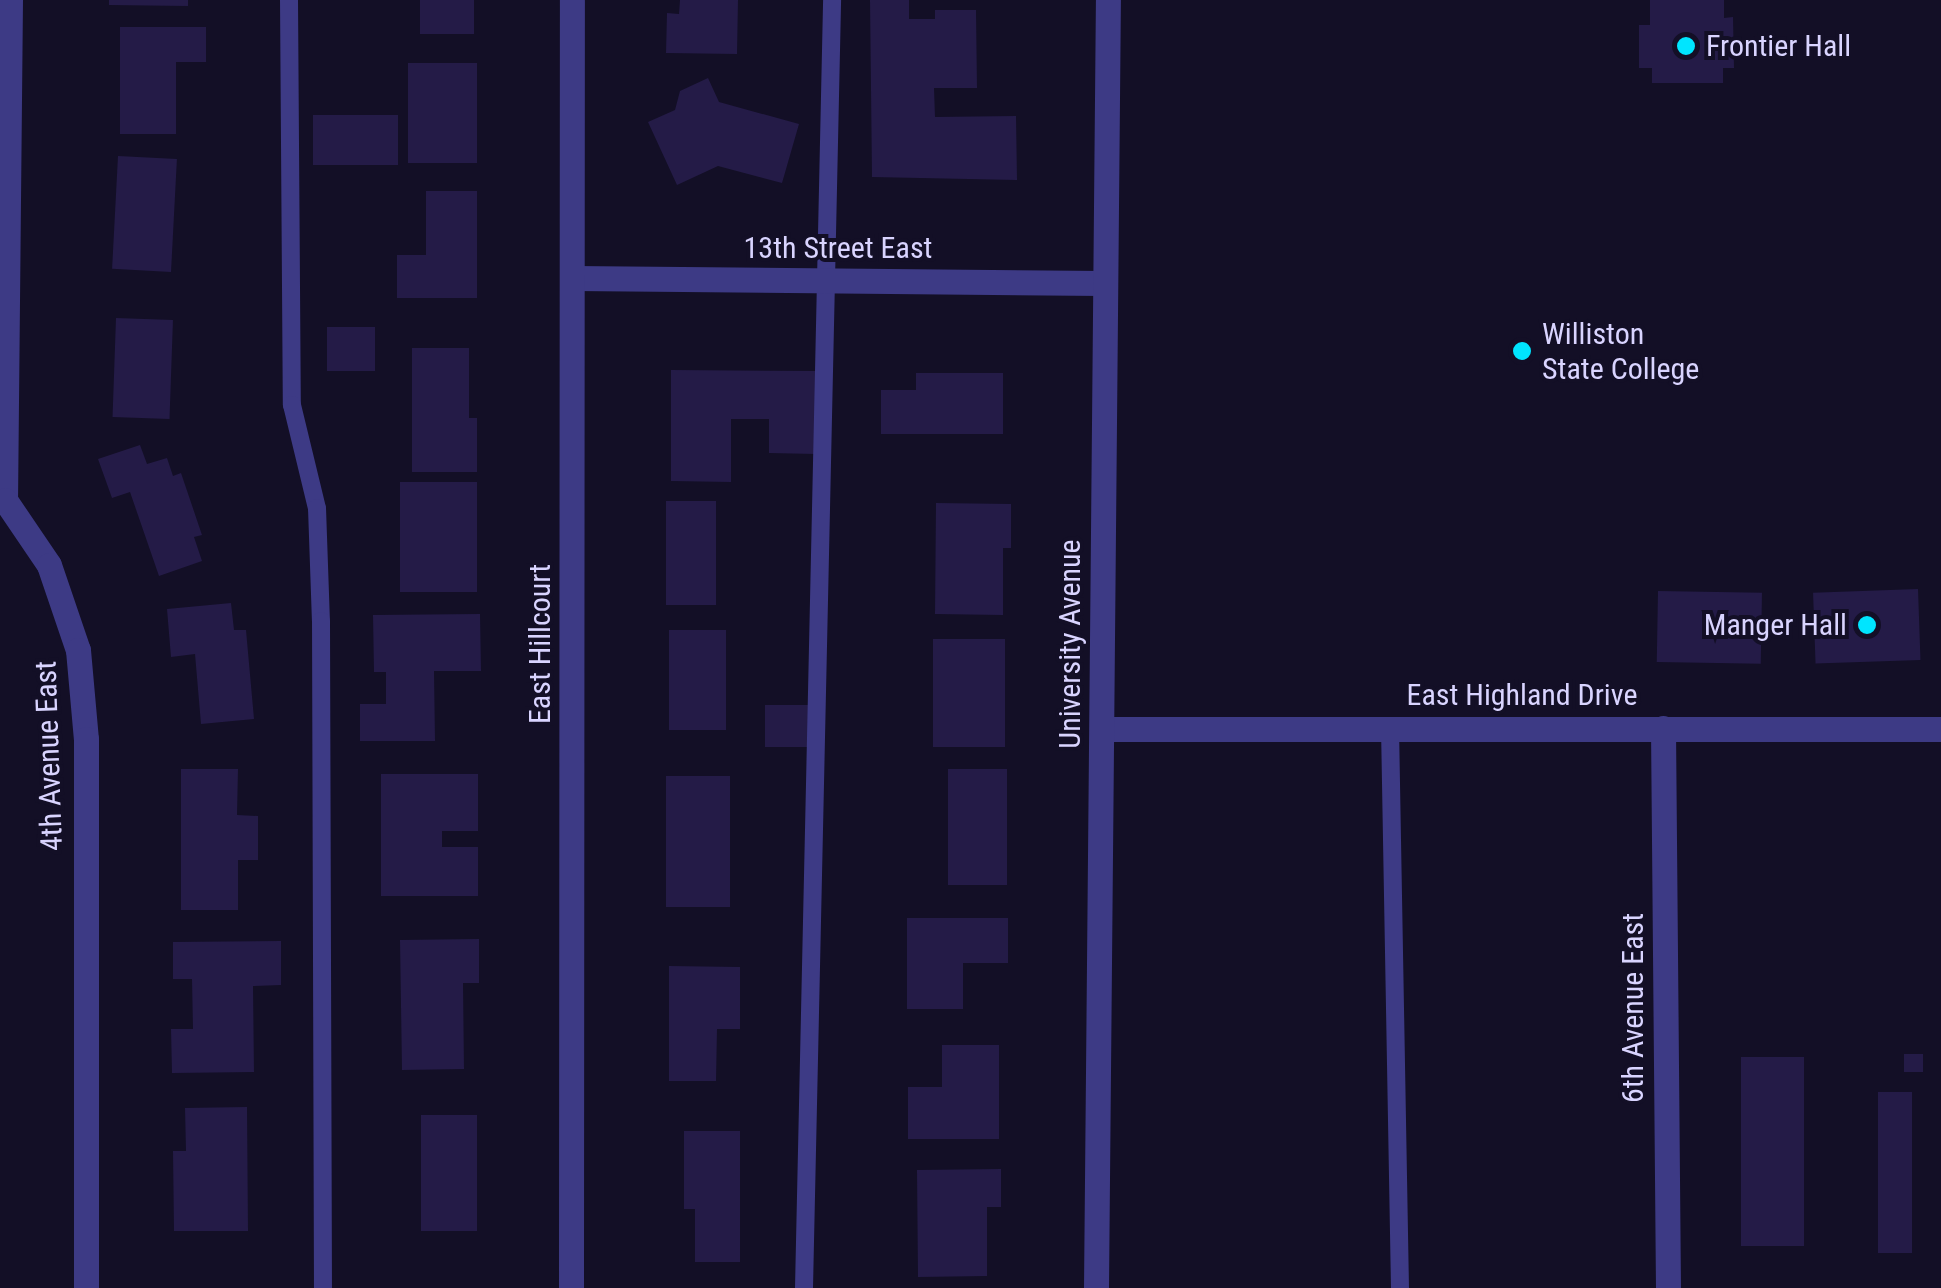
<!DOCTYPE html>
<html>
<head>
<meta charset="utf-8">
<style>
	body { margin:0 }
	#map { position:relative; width:1941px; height:1288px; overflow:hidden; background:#130f26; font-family:"Roboto Condensed",sans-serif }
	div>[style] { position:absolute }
	.building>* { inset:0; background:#241b47; transform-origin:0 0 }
	.service>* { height:18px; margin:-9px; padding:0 9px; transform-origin:9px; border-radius:9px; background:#3d3a85 }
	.minor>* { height:25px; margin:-12.5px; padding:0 12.5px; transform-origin:12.5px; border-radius:12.5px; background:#3d3a85 }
	.tertiary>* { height:25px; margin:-12.5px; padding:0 12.5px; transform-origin:12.5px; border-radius:12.5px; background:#3d3a85 }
	.dots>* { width:28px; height:28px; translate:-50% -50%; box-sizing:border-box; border:5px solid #130f26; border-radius:50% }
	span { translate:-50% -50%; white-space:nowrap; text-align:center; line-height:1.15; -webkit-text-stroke:8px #130f26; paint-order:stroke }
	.poi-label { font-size:30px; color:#d9d4ff }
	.left { translate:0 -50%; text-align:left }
	.right { translate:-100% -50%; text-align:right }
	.street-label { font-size:30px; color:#d9d4ff }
</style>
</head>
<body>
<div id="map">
	<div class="building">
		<i style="clip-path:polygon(109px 0,188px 0,188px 6px,109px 5px)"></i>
		<i style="left:420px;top:0;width:54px;height:34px"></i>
		<i style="clip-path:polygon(680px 0,738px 0,737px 54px,666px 53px,667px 13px,679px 14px)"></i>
		<i style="clip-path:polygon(870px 0,909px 0,909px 19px,935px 19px,935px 10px,976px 10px,977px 88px,934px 88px,935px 117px,1016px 116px,1017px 180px,872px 177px)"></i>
		<i style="clip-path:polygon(1650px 0,1724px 0,1724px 18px,1733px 17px,1734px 68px,1723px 68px,1723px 83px,1652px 83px,1652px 68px,1639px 68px,1639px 25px,1650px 25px)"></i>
		<i style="clip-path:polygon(120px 27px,206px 27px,206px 62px,176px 62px,176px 134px,120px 134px)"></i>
		<i style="left:408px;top:63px;width:69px;height:100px"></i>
		<i style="clip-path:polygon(708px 78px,719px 102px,799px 124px,782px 183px,718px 166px,677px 185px,648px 122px,675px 110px,680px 91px)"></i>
		<i style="left:313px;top:115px;width:85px;height:50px"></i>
		<i style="left:118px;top:156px;width:59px;height:113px;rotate:3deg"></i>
		<i style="clip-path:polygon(426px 191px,477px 191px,477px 298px,397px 298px,397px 255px,426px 255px)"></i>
		<i style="left:116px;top:318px;width:57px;height:99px;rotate:2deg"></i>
		<i style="left:327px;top:327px;width:48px;height:44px"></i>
		<i style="clip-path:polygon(412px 348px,469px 348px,469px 418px,477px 418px,477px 472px,412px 472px)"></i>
		<i style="clip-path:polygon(671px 370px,816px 371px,816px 454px,769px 453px,769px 419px,731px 419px,731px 482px,671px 481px)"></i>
		<i style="clip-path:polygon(916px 373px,1003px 373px,1003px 434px,881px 434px,881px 390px,916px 390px)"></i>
		<i style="clip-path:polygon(140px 445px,147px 464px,167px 458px,173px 476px,181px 473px,202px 535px,194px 537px,202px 561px,159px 576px,130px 492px,112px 498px,98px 459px)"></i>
		<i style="left:400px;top:482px;width:77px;height:110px"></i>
		<i style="left:666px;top:501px;width:50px;height:104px"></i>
		<i style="clip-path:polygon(936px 503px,1011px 504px,1011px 548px,1003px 548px,1003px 615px,935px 614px)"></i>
		<i style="left:1918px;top:589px;width:71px;height:105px;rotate:88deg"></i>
		<i style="left:1658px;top:591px;width:104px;height:71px;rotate:1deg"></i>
		<i style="clip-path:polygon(231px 603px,234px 630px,246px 630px,254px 719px,201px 724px,195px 654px,171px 657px,167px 609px)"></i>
		<i style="clip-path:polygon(480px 614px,481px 671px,434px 671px,435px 741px,360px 741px,360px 704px,386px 704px,386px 672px,374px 672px,373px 615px)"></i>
		<i style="left:669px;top:630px;width:57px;height:100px"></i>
		<i style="left:933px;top:639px;width:72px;height:108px"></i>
		<i style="left:765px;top:705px;width:48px;height:42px"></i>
		<i style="clip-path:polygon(181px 769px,238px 769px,237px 815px,258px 816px,258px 860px,238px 860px,238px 910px,181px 910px)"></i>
		<i style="left:948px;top:769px;width:59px;height:116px"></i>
		<i style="clip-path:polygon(381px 774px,478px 774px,478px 831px,442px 831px,442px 847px,478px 847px,478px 896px,381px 896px)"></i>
		<i style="left:666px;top:776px;width:64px;height:131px"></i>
		<i style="clip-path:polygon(907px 918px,1008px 918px,1008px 963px,963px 963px,963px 1009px,907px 1009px)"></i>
		<i style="clip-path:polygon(479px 939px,479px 983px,463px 983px,464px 1069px,402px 1070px,400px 940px)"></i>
		<i style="clip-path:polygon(281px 941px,281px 985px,253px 986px,254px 1072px,172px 1073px,171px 1029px,193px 1029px,192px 979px,173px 979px,173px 942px)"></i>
		<i style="clip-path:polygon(669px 966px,740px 967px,740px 1029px,717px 1029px,716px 1081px,669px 1081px)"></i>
		<i style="clip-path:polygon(942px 1045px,999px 1045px,999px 1139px,908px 1139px,908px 1087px,942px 1087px)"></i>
		<i style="left:1904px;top:1054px;width:19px;height:18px"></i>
		<i style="left:1741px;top:1057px;width:63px;height:189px"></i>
		<i style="left:1878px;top:1092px;width:34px;height:161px"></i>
		<i style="clip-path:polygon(247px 1107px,248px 1231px,174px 1231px,173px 1151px,186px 1151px,185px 1108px)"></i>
		<i style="left:421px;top:1115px;width:56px;height:116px"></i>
		<i style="clip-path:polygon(684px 1131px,740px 1131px,740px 1262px,695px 1262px,695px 1209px,684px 1209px)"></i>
		<i style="clip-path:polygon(1001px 1169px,1001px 1207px,987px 1207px,987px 1276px,918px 1277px,917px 1170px)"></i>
	</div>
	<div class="service">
		<i style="left:289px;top:0;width:405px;rotate:89.6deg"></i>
		<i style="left:292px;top:405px;width:106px;rotate:76.4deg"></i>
		<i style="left:317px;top:508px;width:113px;rotate:88deg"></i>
		<i style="left:321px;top:621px;width:667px;rotate:89.83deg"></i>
		<i style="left:1390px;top:727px;width:561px;rotate:88.98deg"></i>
		<i style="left:804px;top:1288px;width:1288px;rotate:-88.75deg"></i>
	</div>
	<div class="minor">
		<i style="left:10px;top:0;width:500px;rotate:90.57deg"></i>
		<i style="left:5px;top:500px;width:78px;rotate:55.9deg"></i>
		<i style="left:49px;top:565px;width:90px;rotate:71.2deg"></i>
		<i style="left:78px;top:650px;width:89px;rotate:84.9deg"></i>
		<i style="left:86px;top:739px;width:549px;rotate:90deg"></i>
		<i style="left:573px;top:278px;width:530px;rotate:0.54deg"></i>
		<i style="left:1663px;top:728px;width:560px;rotate:89.49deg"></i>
		<i style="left:1102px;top:729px;width:839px"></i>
		<i style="left:571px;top:1288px;width:1288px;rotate:-89.96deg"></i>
	</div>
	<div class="tertiary">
		<i style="left:1096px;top:1288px;width:1288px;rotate:-89.47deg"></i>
	</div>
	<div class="dots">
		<i style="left:1686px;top:46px;background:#00e5ff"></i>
		<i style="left:1522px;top:351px;background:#00e5ff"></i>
		<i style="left:1867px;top:625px;background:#00e5ff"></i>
	</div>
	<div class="poi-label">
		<span class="left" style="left:1706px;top:46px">Frontier Hall</span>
		<span class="left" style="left:1542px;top:351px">Williston<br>State College</span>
		<span class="right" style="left:1847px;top:625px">Manger Hall</span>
	</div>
	<div class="street-label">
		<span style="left:838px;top:248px">13th Street East</span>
		<span style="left:540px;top:644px;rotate:-90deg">East Hillcourt</span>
		<span style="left:1070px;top:644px;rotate:-90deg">University Avenue</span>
		<span style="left:1522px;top:695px">East Highland Drive</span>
		<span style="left:49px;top:756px;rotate:-92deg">4th Avenue East</span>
		<span style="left:1633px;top:1008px;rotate:-90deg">6th Avenue East</span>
	</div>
</div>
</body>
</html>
